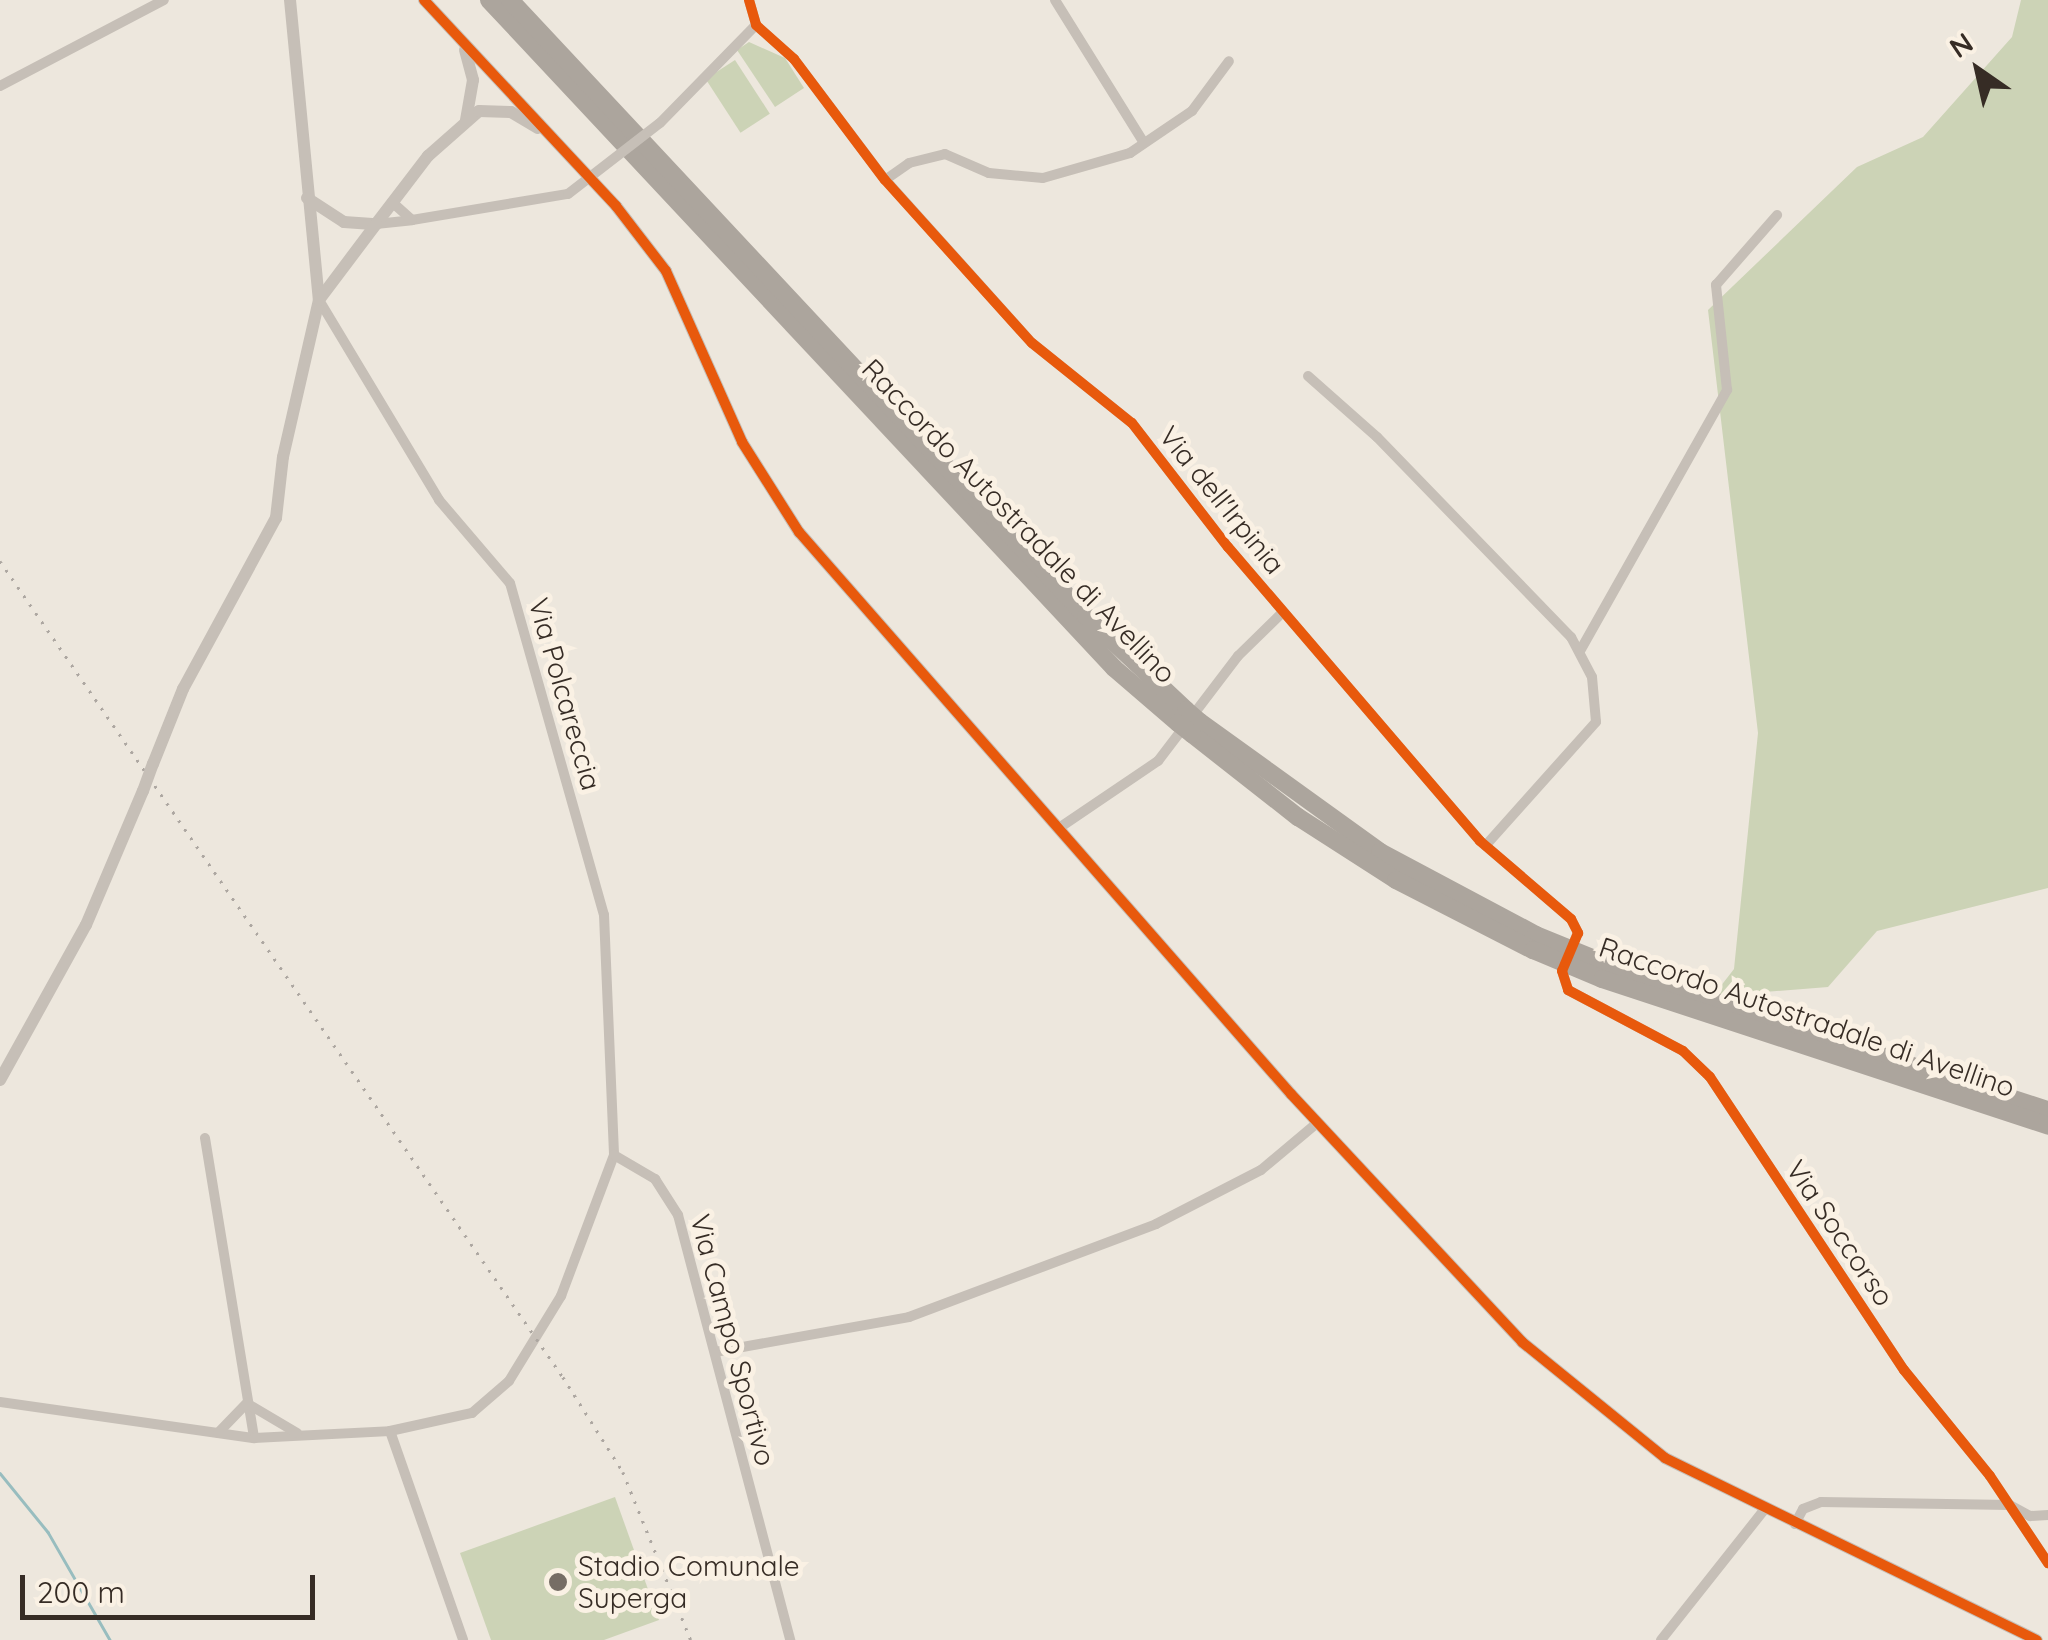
<!DOCTYPE html>
<html>
<head>
<meta charset="utf-8">
<style>
	body { margin:0 }
	#map { position:relative; width:2048px; height:1640px; overflow:hidden; background:#ede7dd; font-family:Quicksand,sans-serif }
	div>[style] { position:absolute }
	.green>* { inset:0; background:#ccd3b6; transform-origin:0 0 }
	.stream>* { height:2.5px; margin:-1.25px; padding:0 1.25px; transform-origin:1.25px; border-radius:1.25px; background:#98bdbf }
	.minor>* { height:10px; margin:-5px; padding:0 5px; transform-origin:5px; border-radius:5px; background:#c6bfb7 }
	.tertiary>* { height:12px; margin:-6px; padding:0 6px; transform-origin:6px; border-radius:6px; background:#c6bfb7 }
	.motorway>* { height:18px; margin:-9px; padding:0 9px; transform-origin:9px; border-radius:9px; background:#aca59d }
	.rail>* { height:2.5px; margin-top:-1.25px; transform-origin:0; background:repeating-linear-gradient(90deg,#ada7a1 0 2.5px,transparent 0 10.5px) }
	.minor-bridge>* { height:10px; margin:-5px; padding:0 5px; transform-origin:5px; border-radius:5px; background:#c6bfb7 }
	.tertiary-bridge>* { height:12px; margin:-6px; padding:0 6px; transform-origin:6px; border-radius:6px; background:#c6bfb7 }
	.motorway-bridge>* { height:18px; margin:-9px; padding:0 9px; transform-origin:9px; border-radius:9px; background:#aca59d }
	.cycleway>* { height:10px; margin:-5px; padding:0 5px; transform-origin:5px; border-radius:5px; background:#e8590c }
	.dots>* { width:28px; height:28px; translate:-50% -50%; box-sizing:border-box; border:5px solid #faf1e4; border-radius:50% }
	span { translate:-50% -50%; white-space:nowrap; text-align:center; line-height:1.15; -webkit-text-stroke:10px #faf1e4; paint-order:stroke }
	.street-label { font-size:28px; color:#362c25 }
	.poi-label { font-size:28px; color:#362c25 }
	.left { translate:0 -50%; text-align:left }
	.north { position:absolute; left:1928px; top:20px; width:100px; height:100px; -webkit-text-stroke:8px #faf1e4; paint-order:stroke; rotate:326deg; font-size:28px; font-weight:700; line-height:40px; text-align:center; color:#362c25 }
	.north::after { content:''; display:block; margin:auto; width:35px; height:45px; background:#362c25; clip-path:polygon(50% 0,100% 100%,50% 72%,0 100%) }
	.scale { position:absolute; left:20px; top:1575px; width:295px; height:45px; box-sizing:border-box; border:5px solid #362c25; border-top:0; padding-left:12px; font-size:30px; line-height:35px; white-space:nowrap; color:#362c25; -webkit-text-stroke:8px #faf1e4; paint-order:stroke }
</style>
</head>
<body>
<div id="map">
	<div class="green">
		<i style="clip-path:polygon(2021px 0,2048px 0,2048px 888px,1877px 931px,1828px 987px,1713px 996px,1734px 969px,1758px 733px,1708px 310px,1857px 167px,1923px 137px,2012px 37px)"></i>
		<i style="clip-path:polygon(749px 42px,785px 58px,804px 88px,775px 107px,737px 50px)"></i>
		<i style="left:735px;top:60px;width:64px;height:35px;rotate:57deg"></i>
		<i style="clip-path:polygon(615px 1497px,659px 1620px,604px 1640px,491px 1640px,460px 1553px)"></i>
	</div>
	<div class="stream">
		<i style="left:0;top:1473px;width:76px;rotate:50.9deg"></i>
		<i style="left:48px;top:1532px;width:125px;rotate:60.1deg"></i>
	</div>
	<div class="minor">
		<i style="left:749px;top:0;width:26px;rotate:74deg"></i>
		<i style="left:756px;top:25px;width:51px;rotate:41.8deg"></i>
		<i style="left:794px;top:59px;width:148px;rotate:53deg"></i>
		<i style="left:883px;top:177px;width:223px;rotate:48.1deg"></i>
		<i style="left:1032px;top:343px;width:128px;rotate:38.7deg"></i>
		<i style="left:1132px;top:423px;width:157px;rotate:52.3deg"></i>
		<i style="left:1228px;top:547px;width:387px;rotate:49.4deg"></i>
		<i style="left:1480px;top:841px;width:120px;rotate:40.6deg"></i>
		<i style="left:1571px;top:919px;width:16px;rotate:63deg"></i>
		<i style="left:1578px;top:933px;width:10px;rotate:114deg"></i>
		<i style="left:1055px;top:0;width:168px;rotate:58.1deg"></i>
		<i style="left:0;top:86px;width:185px;rotate:-27.7deg"></i>
		<i style="left:660px;top:123px;width:137px;rotate:-45.6deg"></i>
		<i style="left:885px;top:180px;width:29px;rotate:-35deg"></i>
		<i style="left:909px;top:163px;width:37px;rotate:-14deg"></i>
		<i style="left:945px;top:154px;width:48px;rotate:23.4deg"></i>
		<i style="left:989px;top:173px;width:54px;rotate:5.3deg"></i>
		<i style="left:1043px;top:178px;width:91px;rotate:-16deg"></i>
		<i style="left:1130px;top:153px;width:75px;rotate:-34.1deg"></i>
		<i style="left:1192px;top:111px;width:62px;rotate:-53.5deg"></i>
		<i style="left:412px;top:220px;width:158px;rotate:-9.5deg"></i>
		<i style="left:376px;top:224px;width:36px;rotate:-6deg"></i>
		<i style="left:412px;top:220px;width:27px;rotate:-138deg"></i>
		<i style="left:319px;top:300px;width:233px;rotate:59deg"></i>
		<i style="left:439px;top:500px;width:109px;rotate:49.5deg"></i>
		<i style="left:510px;top:583px;width:345px;rotate:74.2deg"></i>
		<i style="left:604px;top:915px;width:240px;rotate:87.6deg"></i>
		<i style="left:1308px;top:376px;width:92px;rotate:41.5deg"></i>
		<i style="left:1377px;top:437px;width:279px;rotate:45.9deg"></i>
		<i style="left:1571px;top:637px;width:45px;rotate:62.3deg"></i>
		<i style="left:1592px;top:677px;width:45px;rotate:84.9deg"></i>
		<i style="left:1596px;top:722px;width:166px;rotate:131.8deg"></i>
		<i style="left:1580px;top:651px;width:300px;rotate:-60.6deg"></i>
		<i style="left:1727px;top:390px;width:106px;rotate:-96deg"></i>
		<i style="left:1716px;top:285px;width:93px;rotate:-48.9deg"></i>
		<i style="left:1059px;top:828px;width:120px;rotate:-34.1deg"></i>
		<i style="left:1158px;top:761px;width:132px;rotate:-52.7deg"></i>
		<i style="left:1238px;top:656px;width:63px;rotate:-44.4deg"></i>
		<i style="left:1562px;top:971px;width:20px;rotate:72deg"></i>
		<i style="left:1568px;top:990px;width:130px;rotate:27.9deg"></i>
		<i style="left:1683px;top:1051px;width:37px;rotate:44deg"></i>
		<i style="left:1710px;top:1077px;width:351px;rotate:56.5deg"></i>
		<i style="left:1904px;top:1370px;width:136px;rotate:50.9deg"></i>
		<i style="left:1990px;top:1476px;width:105px;rotate:56.3deg"></i>
		<i style="left:205px;top:1138px;width:304px;rotate:80.7deg"></i>
		<i style="left:715px;top:1352px;width:197px;rotate:-10.2deg"></i>
		<i style="left:909px;top:1317px;width:264px;rotate:-20.6deg"></i>
		<i style="left:1156px;top:1224px;width:118px;rotate:-27.2deg"></i>
		<i style="left:1261px;top:1170px;width:73px;rotate:-40deg"></i>
		<i style="left:0;top:1402px;width:257px;rotate:8.1deg"></i>
		<i style="left:254px;top:1438px;width:136px;rotate:-2.9deg"></i>
		<i style="left:390px;top:1431px;width:84px;rotate:-12.4deg"></i>
		<i style="left:472px;top:1413px;width:49px;rotate:-40.9deg"></i>
		<i style="left:509px;top:1381px;width:100px;rotate:-58.5deg"></i>
		<i style="left:561px;top:1296px;width:151px;rotate:-69.4deg"></i>
		<i style="left:614px;top:1155px;width:48px;rotate:30.3deg"></i>
		<i style="left:655px;top:1179px;width:43px;rotate:57.4deg"></i>
		<i style="left:678px;top:1215px;width:440px;rotate:75.2deg"></i>
		<i style="left:248px;top:1404px;width:57px;rotate:30.6deg"></i>
		<i style="left:390px;top:1431px;width:221px;rotate:70.7deg"></i>
		<i style="left:218px;top:1433px;width:42px;rotate:-46deg"></i>
		<i style="left:1795px;top:1524px;width:17px;rotate:-62deg"></i>
		<i style="left:1803px;top:1509px;width:19px;rotate:-21deg"></i>
		<i style="left:1821px;top:1502px;width:189px;rotate:0.9deg"></i>
		<i style="left:2010px;top:1505px;width:23px;rotate:29deg"></i>
		<i style="left:2030px;top:1516px;width:18px;rotate:-3deg"></i>
		<i style="left:1661px;top:1640px;width:166px;rotate:-51.6deg"></i>
	</div>
	<div class="tertiary">
		<i style="left:290px;top:0;width:301px;rotate:84.5deg"></i>
		<i style="left:424px;top:0;width:282px;rotate:47deg"></i>
		<i style="left:616px;top:206px;width:82px;rotate:52.4deg"></i>
		<i style="left:666px;top:271px;width:187px;rotate:66deg"></i>
		<i style="left:742px;top:442px;width:107px;rotate:57.7deg"></i>
		<i style="left:799px;top:532px;width:747px;rotate:48.8deg"></i>
		<i style="left:1291px;top:1094px;width:339px;rotate:47deg"></i>
		<i style="left:1522px;top:1342px;width:184px;rotate:39deg"></i>
		<i style="left:1665px;top:1458px;width:414px;rotate:26.1deg"></i>
		<i style="left:465px;top:50px;width:31px;rotate:75deg"></i>
		<i style="left:473px;top:80px;width:41px;rotate:99.9deg"></i>
		<i style="left:307px;top:198px;width:44px;rotate:33deg"></i>
		<i style="left:344px;top:222px;width:32px;rotate:4deg"></i>
		<i style="left:376px;top:224px;width:86px;rotate:-52.6deg"></i>
		<i style="left:428px;top:156px;width:68px;rotate:-41.4deg"></i>
		<i style="left:479px;top:111px;width:32px;rotate:2deg"></i>
		<i style="left:511px;top:112px;width:31px;rotate:31deg"></i>
		<i style="left:153px;top:764px;width:81px;rotate:-68.2deg"></i>
		<i style="left:183px;top:689px;width:195px;rotate:-61.5deg"></i>
		<i style="left:276px;top:518px;width:61px;rotate:-83.5deg"></i>
		<i style="left:283px;top:457px;width:161px;rotate:-77.1deg"></i>
		<i style="left:319px;top:300px;width:95px;rotate:-53.1deg"></i>
		<i style="left:0;top:1080px;width:177px;rotate:-61deg"></i>
		<i style="left:86px;top:925px;width:146px;rotate:-67deg"></i>
	</div>
	<div class="motorway">
		<i style="left:489px;top:0;width:915px;rotate:46.9deg"></i>
		<i style="left:1114px;top:668px;width:84px;rotate:40.7deg"></i>
		<i style="left:510px;top:0;width:843px;rotate:46.92deg"></i>
		<i style="left:1086px;top:616px;width:137px;rotate:43.2deg"></i>
		<i style="left:1200px;top:722px;width:222px;rotate:35.8deg"></i>
		<i style="left:1380px;top:852px;width:177px;rotate:28deg"></i>
		<i style="left:1536px;top:935px;width:106px;rotate:22.2deg"></i>
		<i style="left:1634px;top:975px;width:435px;rotate:18.1deg"></i>
		<i style="left:1192px;top:734px;width:135px;rotate:38.1deg"></i>
		<i style="left:1298px;top:817px;width:117px;rotate:32.7deg"></i>
		<i style="left:1396px;top:880px;width:154px;rotate:27.1deg"></i>
		<i style="left:1533px;top:950px;width:75px;rotate:22.8deg"></i>
		<i style="left:1602px;top:979px;width:470px;rotate:18.2deg"></i>
	</div>
	<div class="rail">
		<i style="left:0;top:561px;width:991px;rotate:55.4deg"></i>
		<i style="left:563px;top:1377px;width:112px;rotate:57.7deg"></i>
		<i style="left:623px;top:1472px;width:181px;rotate:68deg"></i>
	</div>
	<div class="minor-bridge">
		<i style="left:568px;top:194px;width:116px;rotate:-37.7deg"></i>
	</div>
	<div class="tertiary-bridge">
		<i style="left:143px;top:791px;width:29px;rotate:-70deg"></i>
	</div>
	<div class="motorway-bridge">
		<i style="left:1186px;top:710px;width:18px;rotate:41deg"></i>
		<i style="left:1178px;top:723px;width:18px;rotate:38deg"></i>
	</div>
	<div class="cycleway">
		<i style="left:424px;top:0;width:282px;rotate:47deg"></i>
		<i style="left:616px;top:206px;width:82px;rotate:52.4deg"></i>
		<i style="left:666px;top:271px;width:187px;rotate:66deg"></i>
		<i style="left:742px;top:442px;width:107px;rotate:57.7deg"></i>
		<i style="left:799px;top:532px;width:747px;rotate:48.8deg"></i>
		<i style="left:1291px;top:1094px;width:339px;rotate:47deg"></i>
		<i style="left:1522px;top:1342px;width:184px;rotate:39deg"></i>
		<i style="left:1665px;top:1458px;width:414px;rotate:26.1deg"></i>
		<i style="left:749px;top:0;width:26px;rotate:74deg"></i>
		<i style="left:756px;top:25px;width:51px;rotate:41.8deg"></i>
		<i style="left:794px;top:59px;width:151px;rotate:53.1deg"></i>
		<i style="left:885px;top:180px;width:219px;rotate:48deg"></i>
		<i style="left:1032px;top:343px;width:128px;rotate:38.7deg"></i>
		<i style="left:1132px;top:423px;width:157px;rotate:52.3deg"></i>
		<i style="left:1228px;top:547px;width:387px;rotate:49.4deg"></i>
		<i style="left:1480px;top:841px;width:120px;rotate:40.6deg"></i>
		<i style="left:1571px;top:919px;width:16px;rotate:63deg"></i>
		<i style="left:1578px;top:933px;width:41px;rotate:112.8deg"></i>
		<i style="left:1562px;top:971px;width:20px;rotate:72deg"></i>
		<i style="left:1568px;top:990px;width:130px;rotate:27.9deg"></i>
		<i style="left:1683px;top:1051px;width:37px;rotate:44deg"></i>
		<i style="left:1710px;top:1077px;width:351px;rotate:56.5deg"></i>
		<i style="left:1904px;top:1370px;width:136px;rotate:50.9deg"></i>
		<i style="left:1990px;top:1476px;width:105px;rotate:56.3deg"></i>
	</div>
	<div class="dots">
		<i style="left:558px;top:1582px;background:#766d65"></i>
	</div>
	<div class="street-label">
		<span style="left:1222px;top:500px;rotate:51deg">Via dell'Irpinia</span>
		<span style="left:1019px;top:521px;rotate:46deg">Raccordo Autostradale di Avellino</span>
		<span style="left:565px;top:694px;rotate:74deg">Via Polcareccia</span>
		<span style="left:1807px;top:1017px;rotate:19deg">Raccordo Autostradale di Avellino</span>
		<span style="left:1840px;top:1233px;rotate:56deg">Via Soccorso</span>
		<span style="left:733px;top:1340px;rotate:75deg">Via Campo Sportivo</span>
	</div>
	<div class="poi-label">
		<span class="left" style="left:578px;top:1582px">Stadio Comunale<br>Superga</span>
	</div>
	<div class="north">N</div>
	<div class="scale">200 m</div>
</div>
</body>
</html>
